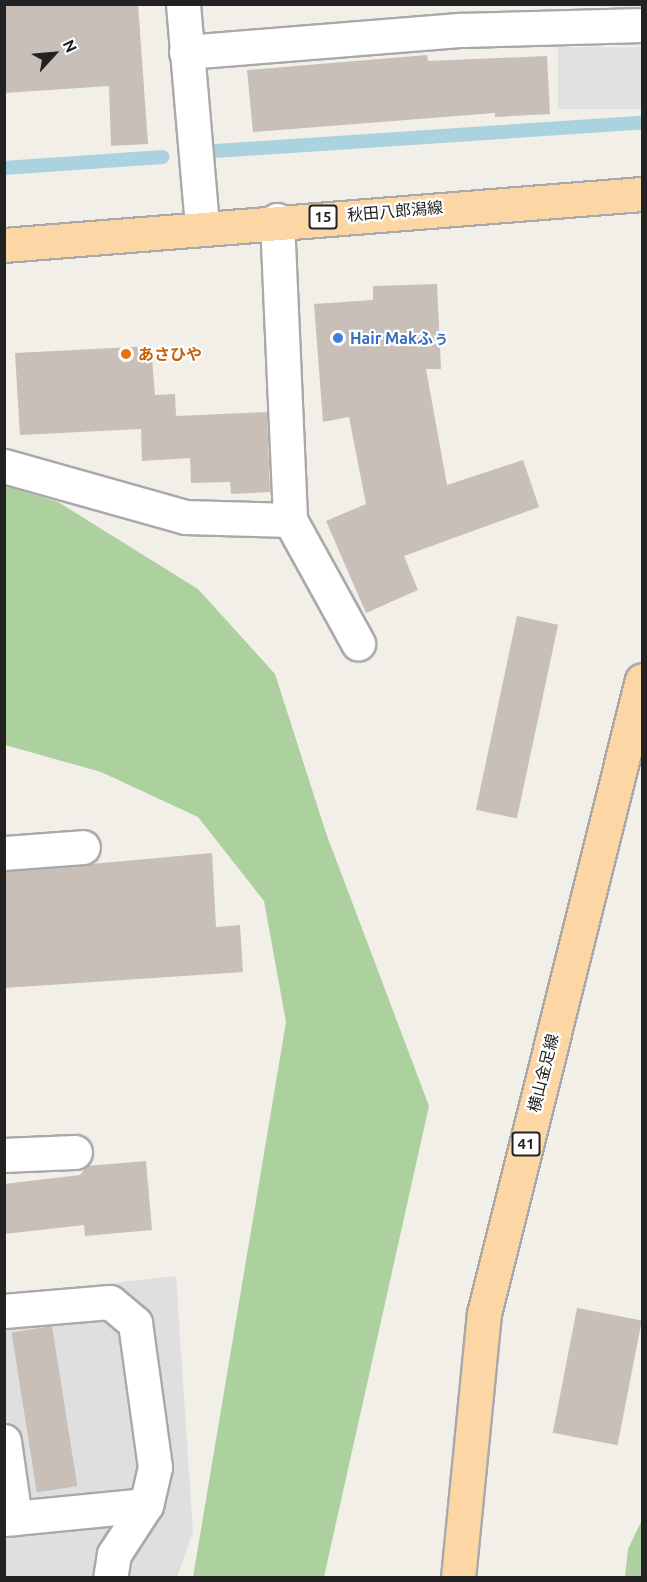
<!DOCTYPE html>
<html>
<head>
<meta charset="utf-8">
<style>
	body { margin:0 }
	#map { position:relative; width:647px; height:1582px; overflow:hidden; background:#f2efe9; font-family:Ubuntu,"Noto Sans JP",sans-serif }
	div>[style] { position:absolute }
	.residential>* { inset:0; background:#e0dfdf }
	.forest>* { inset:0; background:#add19e }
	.parking>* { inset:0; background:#e2e2e2; transform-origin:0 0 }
	.stream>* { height:14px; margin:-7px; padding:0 7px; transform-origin:7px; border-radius:7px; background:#aad3df }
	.building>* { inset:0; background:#c7bfb8; transform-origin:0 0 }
	.roads { filter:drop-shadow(2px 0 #a9a9a9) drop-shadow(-2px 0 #a9a9a9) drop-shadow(0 2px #a9a9a9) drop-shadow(0 -2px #a9a9a9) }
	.minor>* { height:33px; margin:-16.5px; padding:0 16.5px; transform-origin:16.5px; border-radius:16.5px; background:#fff }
	.major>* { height:33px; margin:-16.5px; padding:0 16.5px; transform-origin:16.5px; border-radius:16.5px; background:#fcd6a4 }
	.dots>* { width:16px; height:16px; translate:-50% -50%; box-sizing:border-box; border:3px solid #fff; border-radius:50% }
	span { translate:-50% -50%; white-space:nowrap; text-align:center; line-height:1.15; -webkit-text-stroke:4.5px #fff; paint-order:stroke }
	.shield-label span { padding:2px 4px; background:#fff; border:2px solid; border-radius:4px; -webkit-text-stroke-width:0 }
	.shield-label { font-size:15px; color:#222; font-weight:700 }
	.street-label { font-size:16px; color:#222 }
	.shop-label { font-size:16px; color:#366cbe; font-weight:700 }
	.left { translate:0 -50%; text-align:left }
	.food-label { font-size:16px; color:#c56008; font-weight:700 }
	.frame { position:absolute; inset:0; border:6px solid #222; pointer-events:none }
	.north { position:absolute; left:24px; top:24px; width:60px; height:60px; -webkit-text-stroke:4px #fff; paint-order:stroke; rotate:64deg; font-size:16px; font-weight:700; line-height:24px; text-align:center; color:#222 }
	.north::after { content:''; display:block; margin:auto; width:21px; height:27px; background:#222; clip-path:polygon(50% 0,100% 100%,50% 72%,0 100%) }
</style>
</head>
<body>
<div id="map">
	<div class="residential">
		<i style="clip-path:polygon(176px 1276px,193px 1532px,177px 1577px,5px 1577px,4px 1295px)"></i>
	</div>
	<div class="forest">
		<i style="clip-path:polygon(5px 486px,58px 502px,198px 589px,275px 674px,326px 833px,429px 1106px,324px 1577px,193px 1577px,286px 1022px,264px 901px,198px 817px,101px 772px,5px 745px)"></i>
		<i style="clip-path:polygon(642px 1520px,642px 1577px,625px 1577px,628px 1549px)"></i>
	</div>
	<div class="parking">
		<i style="left:642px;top:47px;width:62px;height:84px;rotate:90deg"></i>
	</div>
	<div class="stream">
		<i style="left:215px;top:151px;width:428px;rotate:-3.8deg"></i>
		<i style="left:4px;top:168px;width:159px;rotate:-4deg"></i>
	</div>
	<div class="building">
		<i style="clip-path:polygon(6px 4px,138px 4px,148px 144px,111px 146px,109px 86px,4px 93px)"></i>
		<i style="clip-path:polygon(427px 55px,428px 61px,547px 56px,550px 114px,495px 117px,495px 113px,253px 132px,247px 70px)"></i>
		<i style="clip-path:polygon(437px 284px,441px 369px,426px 369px,447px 485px,523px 460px,539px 507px,404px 556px,418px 590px,366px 613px,326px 521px,366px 504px,349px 417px,323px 422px,314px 304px,373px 300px,373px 286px)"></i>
		<i style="clip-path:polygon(151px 346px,155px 395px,175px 394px,176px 416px,267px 412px,270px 492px,231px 494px,230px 482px,191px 483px,190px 458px,142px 461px,141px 429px,20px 435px,15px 353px)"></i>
		<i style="left:517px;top:616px;width:42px;height:198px;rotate:12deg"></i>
		<i style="clip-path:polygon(212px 853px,216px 927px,240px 925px,243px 972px,4px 988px,4px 872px)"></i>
		<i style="clip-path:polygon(146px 1161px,152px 1230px,85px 1236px,84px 1225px,4px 1234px,4px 1184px,80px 1175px,87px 1166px)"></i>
		<i style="left:577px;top:1308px;width:66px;height:127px;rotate:11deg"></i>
		<i style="left:52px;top:1326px;width:162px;height:41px;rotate:81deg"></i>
	</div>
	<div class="roads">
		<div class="minor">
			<i style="left:183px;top:4px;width:223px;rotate:85.1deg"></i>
			<i style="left:186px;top:52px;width:277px;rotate:-4.6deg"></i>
			<i style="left:462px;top:30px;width:180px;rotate:-1.6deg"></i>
			<i style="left:277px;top:220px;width:300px;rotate:87.5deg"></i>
			<i style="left:290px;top:520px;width:141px;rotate:61.1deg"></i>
			<i style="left:4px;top:466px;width:188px;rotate:15.7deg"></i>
			<i style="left:185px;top:517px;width:105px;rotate:1.6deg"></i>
			<i style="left:4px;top:853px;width:79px;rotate:-4.3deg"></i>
			<i style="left:4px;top:1155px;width:71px;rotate:-2.4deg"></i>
			<i style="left:4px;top:1311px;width:106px;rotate:-4.9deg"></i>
			<i style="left:110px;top:1302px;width:33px;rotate:40deg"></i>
			<i style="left:135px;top:1323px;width:145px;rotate:82.1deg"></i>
			<i style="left:155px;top:1467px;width:39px;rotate:103deg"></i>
			<i style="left:146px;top:1505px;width:59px;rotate:123.1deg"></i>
			<i style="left:114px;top:1554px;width:24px;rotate:99deg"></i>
			<i style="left:4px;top:1441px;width:78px;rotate:81.9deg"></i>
			<i style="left:4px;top:1519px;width:143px;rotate:-5.6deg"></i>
		</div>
		<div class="major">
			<i style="left:4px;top:245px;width:640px;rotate:-4.57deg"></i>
			<i style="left:458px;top:1578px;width:265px;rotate:-84.4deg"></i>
			<i style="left:484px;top:1314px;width:653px;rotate:-76.01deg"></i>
		</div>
	</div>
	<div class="dots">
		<i style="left:338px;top:338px;background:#3f7fe0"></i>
		<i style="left:126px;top:354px;background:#e8710a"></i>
	</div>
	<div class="shield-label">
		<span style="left:323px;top:217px">15</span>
		<span style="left:526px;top:1144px">41</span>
	</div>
	<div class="street-label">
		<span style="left:395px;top:211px;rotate:-5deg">秋田八郎潟線</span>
		<span style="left:543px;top:1073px;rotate:-76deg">横山金足線</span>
	</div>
	<div class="shop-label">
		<span class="left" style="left:350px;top:338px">Hair Makふぅ</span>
	</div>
	<div class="food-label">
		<span class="left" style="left:138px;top:354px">あさひや</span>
	</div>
	<div class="frame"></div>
	<div class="north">N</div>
</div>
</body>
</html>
